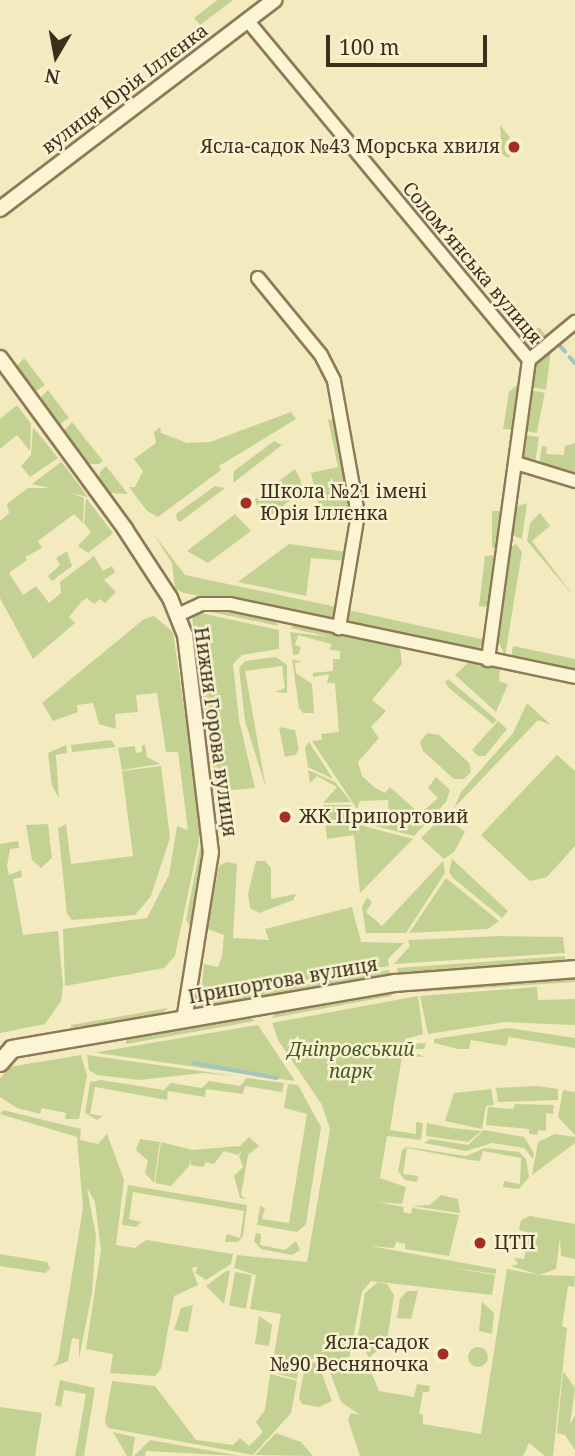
<!DOCTYPE html>
<html>
<head>
<meta charset="utf-8">
<style>
	body { margin:0 }
	#map { position:relative; width:575px; height:1456px; overflow:hidden; background:#f3eac0; font-family:"Noto Serif",serif }
	div>[style] { position:absolute }
	.green>* { inset:0; background:#c3d292; transform-origin:0 0 }
	.round { border-radius:50% }
	.stream>* { height:3.5px; margin:-1.75px; padding:0 1.75px; transform-origin:1.75px; border-radius:1.75px; background:#a3c4bf }
	.roads { filter:drop-shadow(2px 0 #8e7a56) drop-shadow(-2px 0 #8e7a56) drop-shadow(0 2px #8e7a56) drop-shadow(0 -2px #8e7a56) }
	.minor>* { height:12px; margin:-6px; padding:0 6px; transform-origin:6px; border-radius:6px; background:#fcf5d4 }
	.tertiary>* { height:14px; margin:-7px; padding:0 7px; transform-origin:7px; border-radius:7px; background:#fcf5d4 }
	.secondary>* { height:16px; margin:-8px; padding:0 8px; transform-origin:8px; border-radius:8px; background:#fcf5d4 }
	.dots>* { width:19px; height:19px; translate:-50% -50%; box-sizing:border-box; border:4px solid #f9f2d0; border-radius:50% }
	span { translate:-50% -50%; white-space:nowrap; text-align:center; line-height:1.15; -webkit-text-stroke:5px #f9f2d0; paint-order:stroke }
	.street-label { font-size:19px; color:#3c2f1c }
	.poi-label { font-size:19px; color:#3c2f1c }
	.right { translate:-100% -50%; text-align:right }
	.left { translate:0 -50%; text-align:left }
	.park-label { font-size:19px; color:#455a20; font-style:italic }
	.north { position:absolute; left:21px; top:21px; width:70px; height:70px; -webkit-text-stroke:5px #f9f2d0; paint-order:stroke; rotate:190deg; font-size:19px; font-weight:700; line-height:28px; text-align:center; color:#3c2f1c }
	.north::after { content:''; display:block; margin:auto; width:24px; height:32px; background:#3c2f1c; clip-path:polygon(50% 0,100% 100%,50% 72%,0 100%) }
	.scale { position:absolute; left:326px; top:35px; width:161px; height:32px; box-sizing:border-box; border:4px solid #3c2f1c; border-top:0; padding-left:9px; font-size:21px; line-height:24px; white-space:nowrap; color:#3c2f1c; -webkit-text-stroke:5px #f9f2d0; paint-order:stroke }
</style>
</head>
<body>
<div id="map">
	<div class="green">
		<i style="clip-path:polygon(217px 0,233px 0,200px 25px,194px 18px)"></i>
		<i style="clip-path:polygon(500px 125px,519px 149px,508px 158px,502px 154px)"></i>
		<i style="left:513px;top:304px;width:30px;height:13px;rotate:49deg"></i>
		<i style="clip-path:polygon(498px 310px,519px 335px,523px 338px,539px 327px,547px 337px,535px 347px,524px 346px,494px 313px)"></i>
		<i style="clip-path:polygon(551px 349px,546px 390px,530px 387px,537px 364px)"></i>
		<i style="clip-path:polygon(24px 358px,45px 385px,36px 391px,15px 369px)"></i>
		<i style="clip-path:polygon(520px 382px,514px 430px,503px 429px,509px 392px)"></i>
		<i style="clip-path:polygon(48px 390px,69px 418px,60px 424px,38px 400px)"></i>
		<i style="left:530px;top:390px;width:15px;height:41px;rotate:11deg"></i>
		<i style="clip-path:polygon(17px 405px,31px 424px,30px 451px,17px 435px,0 449px,0 419px)"></i>
		<i style="clip-path:polygon(332px 411px,337px 415px,354px 507px,348px 561px,311px 558px,306px 596px,238px 582px,289px 544px,347px 552px,353px 515px,321px 517px,311px 473px,338px 467px,328px 420px,333px 419px)"></i>
		<i style="clip-path:polygon(291px 412px,296px 419px,219px 466px,221px 470px,158px 517px,147px 511px,129px 487px,135px 487px,143px 471px,134px 459px,156px 443px,154px 432px,160px 427px,161px 433px,187px 443px,210px 442px)"></i>
		<i style="clip-path:polygon(72px 422px,103px 461px,99px 464px,86px 464px,62px 433px)"></i>
		<i style="clip-path:polygon(33px 427px,58px 458px,30px 477px,21px 466px,31px 455px)"></i>
		<i style="clip-path:polygon(525px 435px,539px 437px,535px 463px,523px 456px)"></i>
		<i style="clip-path:polygon(274px 441px,282px 445px,233px 483px,234px 471px)"></i>
		<i style="clip-path:polygon(575px 443px,575px 477px,539px 465px,542px 446px,547px 447px,546px 454px,564px 455px,565px 446px)"></i>
		<i style="clip-path:polygon(61px 462px,64px 465px,88px 497px,32px 484px)"></i>
		<i style="clip-path:polygon(106px 466px,128px 494px,108px 493px,99px 482px,100px 472px)"></i>
		<i style="clip-path:polygon(295px 469px,301px 481px,300px 493px,266px 519px,254px 500px)"></i>
		<i style="clip-path:polygon(215px 486px,225px 488px,180px 522px,177px 520px,176px 514px)"></i>
		<i style="clip-path:polygon(28px 488px,57px 488px,84px 498px,83px 523px,74px 514px,38px 541px,42px 548px,25px 557px,27px 560px,9px 573px,23px 595px,36px 586px,49px 603px,61px 593px,60px 582px,94px 556px,103px 571px,112px 566px,115px 572px,104px 580px,116px 592px,105px 603px,100px 599px,94px 604px,87px 598px,82px 601px,69px 617px,75px 623px,33px 659px,0 598px,0 521px,9px 513px,7px 504px)"></i>
		<i style="clip-path:polygon(86px 498px,113px 533px,88px 553px,78px 546px,91px 532px,84px 523px)"></i>
		<i style="clip-path:polygon(527px 503px,522px 539px,512px 535px,516px 507px)"></i>
		<i style="left:492px;top:511px;width:11px;height:37px"></i>
		<i style="clip-path:polygon(540px 513px,550px 526px,532px 541px,575px 598px,527px 541px,530px 523px)"></i>
		<i style="clip-path:polygon(235px 514px,251px 531px,208px 563px,187px 551px)"></i>
		<i style="clip-path:polygon(153px 533px,185px 575px,341px 608px,335px 618px,328px 619px,184px 593px,175px 589px,172px 563px)"></i>
		<i style="clip-path:polygon(516px 544px,522px 552px,505px 656px,498px 640px,511px 547px)"></i>
		<i style="clip-path:polygon(67px 551px,72px 566px,52px 581px,48px 576px,60px 565px,56px 558px)"></i>
		<i style="clip-path:polygon(497px 555px,489px 607px,479px 606px,485px 556px)"></i>
		<i style="clip-path:polygon(231px 609px,273px 619px,279px 626px,201px 610px)"></i>
		<i style="clip-path:polygon(348px 610px,485px 640px,484px 643px,477px 650px,350px 624px)"></i>
		<i style="clip-path:polygon(196px 612px,279px 630px,279px 649px,242px 655px,233px 664px,239px 720px,255px 788px,223px 791px,216px 787px,192px 617px)"></i>
		<i style="clip-path:polygon(154px 616px,173px 632px,199px 810px,199px 841px,175px 956px,164px 968px,65px 986px,63px 929px,147px 918px,169px 875px,177px 826px,188px 830px,178px 752px,166px 752px,157px 693px,136px 695px,138px 712px,115px 714px,116px 729px,99px 724px,93px 703px,77px 705px,78px 712px,53px 721px,42px 703px,144px 619px)"></i>
		<i style="clip-path:polygon(296px 624px,400px 647px,402px 664px,372px 700px,386px 711px,371px 727px,379px 738px,358px 762px,362px 776px,374px 787px,385px 793px,390px 787px,420px 814px,438px 798px,428px 788px,436px 777px,450px 790px,446px 802px,414px 836px,364px 823px,389px 821px,388px 800px,360px 801px,357px 809px,312px 741px,322px 740px,321px 734px,339px 732px,335px 683px,327px 683px,329px 674px,313px 677px,313px 673px,333px 671px,333px 659px,340px 659px,340px 651px,330px 650px,331px 644px,298px 635px,295px 645px,301px 647px,299px 654px,293px 655px,290px 632px,330px 637px,290px 628px)"></i>
		<i style="clip-path:polygon(513px 646px,575px 659px,575px 673px,511px 658px)"></i>
		<i style="clip-path:polygon(276px 657px,287px 665px,287px 693px,275px 692px,285px 688px,282px 666px,245px 671px,266px 788px,245px 721px,239px 668px,245px 661px)"></i>
		<i style="clip-path:polygon(292px 659px,302px 662px,295px 663px,296px 673px,312px 684px,314px 713px,303px 713px,299px 708px)"></i>
		<i style="clip-path:polygon(470px 661px,500px 668px,499px 681px,508px 684px,496px 712px,455px 675px)"></i>
		<i style="clip-path:polygon(448px 679px,497px 720px,493px 724px,449px 688px,445px 682px)"></i>
		<i style="clip-path:polygon(527px 703px,551px 725px,538px 720px,454px 808px,461px 792px,513px 733px)"></i>
		<i style="clip-path:polygon(498px 721px,507px 729px,485px 756px,478px 756px,472px 750px)"></i>
		<i style="clip-path:polygon(279px 727px,295px 730px,299px 750px,295px 755px,285px 757px)"></i>
		<i style="clip-path:polygon(427px 733px,439px 735px,469px 763px,471px 772px,464px 779px,454px 779px,423px 751px,420px 742px)"></i>
		<i style="clip-path:polygon(111px 740px,116px 747px,72px 752px,71px 745px)"></i>
		<i style="clip-path:polygon(309px 742px,333px 779px,308px 767px,305px 748px)"></i>
		<i style="clip-path:polygon(66px 745px,67px 753px,56px 755px,59px 798px,52px 786px,48px 753px)"></i>
		<i style="clip-path:polygon(142px 745px,145px 745px,147px 757px,160px 764px,122px 770px,118px 748px,135px 746px,136px 753px,142px 752px)"></i>
		<i style="clip-path:polygon(557px 755px,575px 771px,575px 846px,547px 877px,530px 881px,481px 835px)"></i>
		<i style="clip-path:polygon(161px 766px,170px 838px,151px 896px,135px 915px,72px 920px,67px 914px,58px 828px,66px 824px,71px 864px,133px 856px,122px 771px)"></i>
		<i style="clip-path:polygon(308px 770px,335px 782px,351px 802px,323px 803px,337px 787px,317px 776px,310px 783px)"></i>
		<i style="clip-path:polygon(323px 805px,351px 805px,355px 817px,367px 827px,413px 839px,360px 893px,354px 835px,327px 839px)"></i>
		<i style="clip-path:polygon(444px 815px,465px 832px,454px 852px,444px 859px,421px 838px)"></i>
		<i style="clip-path:polygon(48px 824px,52px 858px,41px 868px,32px 860px,26px 825px)"></i>
		<i style="clip-path:polygon(204px 827px,203px 859px,190px 926px,186px 920px)"></i>
		<i style="clip-path:polygon(18px 841px,19px 848px,10px 849px,7px 866px,9px 875px,21px 870px,22px 877px,13px 879px,23px 935px,58px 931px,63px 986px,61px 1001px,45px 1024px,0 1033px,0 844px)"></i>
		<i style="clip-path:polygon(452px 859px,508px 911px,502px 918px,453px 878px,449px 872px)"></i>
		<i style="clip-path:polygon(256px 861px,265px 861px,271px 868px,271px 899px,296px 894px,293px 900px,259px 913px,250px 908px,248px 894px)"></i>
		<i style="clip-path:polygon(443px 861px,445px 873px,406px 933px,366px 933px,362px 907px,367px 897px,372px 902px,366px 912px,382px 926px)"></i>
		<i style="clip-path:polygon(226px 862px,237px 864px,233px 938px,269px 940px,265px 929px,352px 907px,361px 942px,404px 943px,388px 959px,389px 966px,195px 999px,201px 997px,204px 964px,218px 967px,222px 956px,224px 935px,207px 929px,219px 866px)"></i>
		<i style="clip-path:polygon(446px 878px,499px 921px,488px 929px,409px 933px)"></i>
		<i style="clip-path:polygon(500px 936px,563px 937px,565px 953px,394px 964px,410px 946px,408px 940px)"></i>
		<i style="clip-path:polygon(565px 956px,565px 960px,398px 973px,397px 968px)"></i>
		<i style="clip-path:polygon(389px 970px,390px 975px,207px 1007px,196px 1003px)"></i>
		<i style="clip-path:polygon(575px 977px,575px 982px,419px 992px,418px 988px)"></i>
		<i style="clip-path:polygon(537px 987px,538px 1000px,575px 999px,575px 1025px,505px 1022px,428px 1034px,420px 996px)"></i>
		<i style="clip-path:polygon(394px 991px,391px 996px,272px 1018px,276px 1012px)"></i>
		<i style="clip-path:polygon(418px 996px,423px 1034px,405px 1039px,404px 1044px,426px 1043px,424px 1049px,403px 1049px,426px 1057px,402px 1056px,390px 1130px,416px 1134px,416px 1122px,423px 1123px,421px 1140px,387px 1136px,380px 1178px,406px 1187px,402px 1204px,377px 1202px,404px 1207px,403px 1212px,411px 1214px,412px 1208px,459px 1215px,449px 1256px,405px 1249px,405px 1244px,396px 1242px,394px 1248px,370px 1246px,496px 1269px,496px 1274px,446px 1267px,495px 1275px,492px 1295px,371px 1281px,362px 1292px,348px 1364px,356px 1371px,369px 1367px,379px 1391px,414px 1397px,417px 1384px,430px 1386px,429px 1392px,423px 1392px,419px 1414px,423px 1415px,423px 1424px,481px 1434px,507px 1269px,539px 1275px,511px 1266px,518px 1264px,514px 1258px,524px 1259px,527px 1245px,529px 1233px,519px 1230px,521px 1220px,530px 1216px,575px 1224px,575px 1259px,561px 1256px,560px 1237px,556px 1269px,539px 1275px,575px 1276px,574px 1287px,568px 1286px,562px 1326px,567px 1328px,553px 1456px,545px 1456px,529px 1443px,523px 1456px,360px 1456px,348px 1420px,351px 1413px,360px 1415px,341px 1402px,326px 1361px,301px 1357px,297px 1379px,271px 1372px,281px 1314px,250px 1309px,256px 1275px,234px 1268px,237px 1255px,307px 1262px,330px 1129px,322px 1105px,278px 1040px,272px 1023px)"></i>
		<i style="clip-path:polygon(168px 1008px,158px 1015px,71px 1028px,71px 1025px)"></i>
		<i style="clip-path:polygon(249px 1017px,255px 1021px,126px 1044px,126px 1038px)"></i>
		<i style="clip-path:polygon(258px 1025px,295px 1081px,98px 1053px,98px 1052px)"></i>
		<i style="clip-path:polygon(509px 1028px,575px 1038px,575px 1048px,509px 1037px,506px 1046px,471px 1040px,469px 1049px,458px 1049px,434px 1043px,434px 1039px)"></i>
		<i style="clip-path:polygon(81px 1055px,87px 1076px,79px 1119px,65px 1119px,66px 1113px,42px 1108px,40px 1114px,17px 1108px,0 1097px,0 1079px,9px 1067px)"></i>
		<i style="clip-path:polygon(87px 1055px,236px 1076px,203px 1073px,139px 1080px,97px 1075px,89px 1070px)"></i>
		<i style="clip-path:polygon(247px 1078px,284px 1083px,282px 1092px,245px 1086px,243px 1094px,206px 1089px,205px 1097px,168px 1091px,167px 1100px,95px 1087px,90px 1114px,103px 1116px,97px 1120px,85px 1113px,90px 1082px,101px 1080px,164px 1090px,171px 1083px,202px 1088px,209px 1081px,240px 1086px)"></i>
		<i style="clip-path:polygon(288px 1084px,298px 1085px,321px 1127px,306px 1224px,297px 1232px,257px 1225px,260px 1206px,265px 1208px,262px 1219px,289px 1223px,307px 1114px,284px 1108px)"></i>
		<i style="clip-path:polygon(537px 1086px,558px 1089px,558px 1100px,498px 1102px,496px 1088px)"></i>
		<i style="clip-path:polygon(491px 1089px,494px 1105px,486px 1106px,482px 1129px,445px 1121px,454px 1093px)"></i>
		<i style="clip-path:polygon(563px 1090px,575px 1092px,575px 1135px,558px 1117px)"></i>
		<i style="clip-path:polygon(515px 1104px,554px 1105px,553px 1114px,546px 1113px,546px 1131px,539px 1130px,537px 1135px,529px 1134px,529px 1129px,486px 1125px,488px 1107px,513px 1109px)"></i>
		<i style="clip-path:polygon(3px 1110px,81px 1129px,80px 1140px,98px 1144px,107px 1134px,124px 1180px,116px 1245px,135px 1248px,146px 1240px,233px 1254px,231px 1264px,206px 1280px,195px 1273px,198px 1266px,192px 1268px,198px 1285px,174px 1296px,161px 1369px,155px 1376px,110px 1373px,113px 1354px,86px 1349px,101px 1250px,95px 1202px,87px 1188px,96px 1236px,92px 1293px,79px 1359px,79px 1339px,72px 1338px,68px 1361px,53px 1367px,58px 1360px,83px 1208px,77px 1137px,0 1114px)"></i>
		<i style="clip-path:polygon(427px 1123px,451px 1128px,482px 1131px,468px 1142px,426px 1136px)"></i>
		<i style="clip-path:polygon(484px 1130px,524px 1137px,534px 1153px,533px 1159px,524px 1148px,492px 1143px,466px 1151px,424px 1143px,430px 1139px,468px 1145px)"></i>
		<i style="clip-path:polygon(555px 1134px,575px 1137px,575px 1143px,532px 1175px,538px 1142px)"></i>
		<i style="clip-path:polygon(249px 1137px,259px 1146px,248px 1155px,241px 1195px,246px 1199px,240px 1198px,234px 1176px,243px 1167px,239px 1156px,242px 1151px,238px 1155px,224px 1151px,214px 1164px,206px 1162px,203px 1167px,191px 1165px,191px 1157px,190px 1165px,171px 1186px,155px 1183px,161px 1142px,192px 1150px,240px 1146px)"></i>
		<i style="clip-path:polygon(140px 1139px,160px 1142px,154px 1183px,145px 1173px,148px 1161px,136px 1150px)"></i>
		<i style="clip-path:polygon(407px 1147px,466px 1156px,485px 1148px,519px 1152px,526px 1159px,529px 1177px,519px 1189px,503px 1187px,504px 1181px,520px 1184px,521px 1158px,483px 1151px,480px 1161px,470px 1160px,407px 1148px,403px 1174px,418px 1176px,417px 1182px,405px 1180px,398px 1171px,402px 1150px)"></i>
		<i style="clip-path:polygon(128px 1185px,247px 1205px,243px 1236px,238px 1242px,225px 1242px,227px 1234px,240px 1238px,244px 1211px,133px 1192px,129px 1219px,141px 1222px,136px 1227px,122px 1225px)"></i>
		<i style="clip-path:polygon(441px 1195px,458px 1199px,460px 1213px,412px 1206px,430px 1205px)"></i>
		<i style="clip-path:polygon(256px 1233px,261px 1234px,260px 1245px,285px 1250px,296px 1241px,300px 1250px,292px 1255px,261px 1249px,254px 1241px)"></i>
		<i style="clip-path:polygon(0 1254px,47px 1262px,50px 1269px,45px 1273px,0 1266px)"></i>
		<i style="clip-path:polygon(226px 1271px,230px 1271px,224px 1304px,206px 1286px)"></i>
		<i style="left:235px;top:1272px;width:17px;height:34px;rotate:10deg"></i>
		<i style="clip-path:polygon(378px 1282px,387px 1284px,394px 1295px,387px 1341px,369px 1358px,358px 1336px,365px 1293px)"></i>
		<i style="clip-path:polygon(407px 1291px,418px 1291px,411px 1319px,397px 1318px,400px 1299px)"></i>
		<i style="clip-path:polygon(482px 1302px,494px 1313px,492px 1334px,479px 1331px)"></i>
		<i style="clip-path:polygon(193px 1305px,188px 1332px,174px 1330px,181px 1308px)"></i>
		<i style="clip-path:polygon(259px 1316px,272px 1325px,269px 1346px,255px 1344px)"></i>
		<i class="round" style="left:468px;top:1347px;width:20px;height:20px"></i>
		<i style="clip-path:polygon(306px 1361px,318px 1363px,332px 1401px,319px 1407px,302px 1404px,299px 1398px)"></i>
		<i style="clip-path:polygon(563px 1371px,575px 1388px,570px 1424px,575px 1416px,575px 1450px,565px 1435px,557px 1433px)"></i>
		<i style="clip-path:polygon(270px 1374px,297px 1381px,291px 1413px,253px 1455px,108px 1428px,105px 1422px,112px 1381px,155px 1386px,196px 1440px,233px 1445px,240px 1438px,249px 1446px,263px 1432px,256px 1422px,265px 1410px)"></i>
		<i style="clip-path:polygon(60px 1380px,95px 1388px,84px 1456px,75px 1456px,86px 1394px,64px 1390px,61px 1407px,55px 1405px)"></i>
		<i style="clip-path:polygon(0 1407px,42px 1413px,35px 1456px,0 1456px)"></i>
		<i style="clip-path:polygon(113px 1432px,135px 1437px,132px 1456px,127px 1456px)"></i>
		<i style="clip-path:polygon(276px 1433px,301px 1442px,313px 1456px,255px 1455px)"></i>
		<i style="clip-path:polygon(150px 1440px,241px 1456px,146px 1451px,145px 1456px,134px 1456px)"></i>
	</div>
	<div class="stream">
		<i style="left:558px;top:343px;width:11px;rotate:49deg"></i>
		<i style="left:570px;top:357px;width:8px;rotate:50deg"></i>
		<i style="left:194px;top:1063px;width:84px;rotate:10.2deg"></i>
	</div>
	<div class="roads">
		<div class="minor">
			<i style="left:247px;top:20px;width:442px;rotate:50.3deg"></i>
			<i style="left:529px;top:360px;width:303px;rotate:97.8deg"></i>
			<i style="left:258px;top:278px;width:99px;rotate:50.7deg"></i>
			<i style="left:321px;top:355px;width:29px;rotate:63deg"></i>
			<i style="left:334px;top:381px;width:135px;rotate:79.8deg"></i>
			<i style="left:358px;top:514px;width:116px;rotate:99.5deg"></i>
			<i style="left:529px;top:360px;width:60px;rotate:-39.6deg"></i>
			<i style="left:516px;top:463px;width:62px;rotate:17deg"></i>
			<i style="left:178px;top:615px;width:26px;rotate:-25deg"></i>
			<i style="left:202px;top:604px;width:28px"></i>
			<i style="left:230px;top:604px;width:353px;rotate:11.9deg"></i>
		</div>
		<div class="tertiary">
			<i style="left:0;top:209px;width:345px;rotate:-37.3deg"></i>
			<i style="left:0;top:358px;width:212px;rotate:53.8deg"></i>
			<i style="left:125px;top:529px;width:82px;rotate:56.9deg"></i>
			<i style="left:170px;top:598px;width:40px;rotate:68deg"></i>
			<i style="left:185px;top:635px;width:219px;rotate:83.2deg"></i>
			<i style="left:211px;top:852px;width:170px;rotate:99.1deg"></i>
		</div>
		<div class="secondary">
			<i style="left:0;top:1063px;width:18px;rotate:-49deg"></i>
			<i style="left:12px;top:1049px;width:389px;rotate:-9.8deg"></i>
			<i style="left:395px;top:983px;width:181px;rotate:-4.4deg"></i>
		</div>
	</div>
	<div class="dots">
		<i style="left:514px;top:147px;background:#a42e1f"></i>
		<i style="left:246px;top:503px;background:#a42e1f"></i>
		<i style="left:285px;top:817px;background:#a42e1f"></i>
		<i style="left:480px;top:1243px;background:#a42e1f"></i>
		<i style="left:443px;top:1354px;background:#a42e1f"></i>
	</div>
	<div class="street-label">
		<span style="left:125px;top:89px;rotate:-37deg">вулиця Юрія Іллєнка</span>
		<span style="left:472px;top:263px;rotate:50deg">Соломʼянська вулиця</span>
		<span style="left:215px;top:732px;rotate:82deg">Нижня Горова вулиця</span>
		<span style="left:283px;top:981px;rotate:-10deg">Припортова вулиця</span>
	</div>
	<div class="poi-label">
		<span class="right" style="left:500px;top:147px">Ясла-садок №43 Морська хвиля</span>
		<span class="left" style="left:260px;top:503px">Школа №21 імені<br>Юрія Іллєнка</span>
		<span class="left" style="left:299px;top:817px">ЖК Припортовий</span>
		<span class="left" style="left:494px;top:1243px">ЦТП</span>
		<span class="right" style="left:429px;top:1354px">Ясла-садок<br>№90 Весняночка</span>
	</div>
	<div class="park-label">
		<span style="left:351px;top:1061px">Дніпровський<br>парк</span>
	</div>
	<div class="north">N</div>
	<div class="scale">100 m</div>
</div>
</body>
</html>
